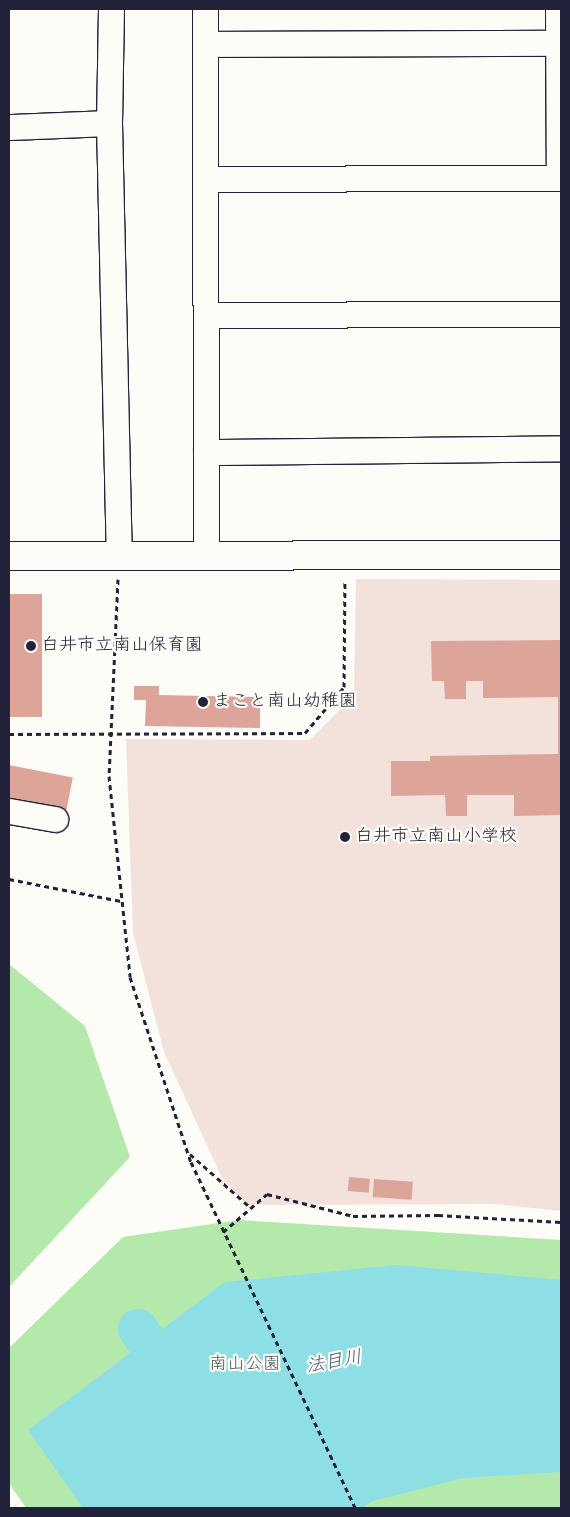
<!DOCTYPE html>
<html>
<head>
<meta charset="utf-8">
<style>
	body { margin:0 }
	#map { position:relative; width:570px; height:1517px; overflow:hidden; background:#fdfcf7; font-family:"Indie Flower","Klee One",sans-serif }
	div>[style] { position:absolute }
	.built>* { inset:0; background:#f3e2db }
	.green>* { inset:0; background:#b3e9ab }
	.water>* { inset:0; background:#8ddee5 }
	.river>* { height:40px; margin:-20px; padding:0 20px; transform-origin:20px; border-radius:20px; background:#8ddee5 }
	.building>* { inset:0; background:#dda49a; transform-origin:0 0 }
	.path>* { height:3px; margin-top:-1.5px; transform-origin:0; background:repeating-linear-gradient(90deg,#22223b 0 5px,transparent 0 9px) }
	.roads { filter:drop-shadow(1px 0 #22223b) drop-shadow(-1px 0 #22223b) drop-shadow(0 1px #22223b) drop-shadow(0 -1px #22223b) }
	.street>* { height:25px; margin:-12.5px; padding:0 12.5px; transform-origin:12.5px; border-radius:12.5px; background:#fdfcf7 }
	.secondary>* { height:28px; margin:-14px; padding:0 14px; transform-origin:14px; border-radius:14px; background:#fdfcf7 }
	.dots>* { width:14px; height:14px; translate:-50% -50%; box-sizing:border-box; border:2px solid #fdfcf7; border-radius:50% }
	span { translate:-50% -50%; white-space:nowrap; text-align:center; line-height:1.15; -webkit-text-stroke:4.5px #fdfcf7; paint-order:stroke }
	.poi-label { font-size:18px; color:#22223b }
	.left { translate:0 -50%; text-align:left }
	.park-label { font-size:18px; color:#4e5e5d }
	.water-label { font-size:19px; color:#425a6e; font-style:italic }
	.frame { position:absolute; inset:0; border:10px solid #22223b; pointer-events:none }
</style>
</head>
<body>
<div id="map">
	<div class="built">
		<i style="clip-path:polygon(356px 579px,561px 580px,561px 1211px,495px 1204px,247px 1205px,222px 1178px,164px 1052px,133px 933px,126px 739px,310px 740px,354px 695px)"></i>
	</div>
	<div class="green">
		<i style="clip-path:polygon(9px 964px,85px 1026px,130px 1157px,9px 1287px)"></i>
		<i style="clip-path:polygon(239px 1220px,561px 1240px,561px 1508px,26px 1508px,9px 1483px,9px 1348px,123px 1237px)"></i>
	</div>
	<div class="water">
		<i style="clip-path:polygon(397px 1265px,561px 1280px,561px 1472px,463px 1478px,373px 1501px,361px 1508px,83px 1508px,28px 1430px,225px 1282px)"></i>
	</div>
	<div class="river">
		<i style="left:138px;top:1329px;width:69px;rotate:55.6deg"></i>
	</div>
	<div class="building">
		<i style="left:9px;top:594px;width:33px;height:123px"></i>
		<i style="clip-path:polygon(561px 640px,561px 815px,514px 816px,514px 795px,467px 795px,467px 816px,446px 816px,445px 795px,391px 796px,391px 761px,430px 761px,430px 756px,558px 754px,558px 697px,483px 698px,483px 681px,466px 681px,466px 699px,445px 699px,444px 681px,432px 681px,431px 641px)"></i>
		<i style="clip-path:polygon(134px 686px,159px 686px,159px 695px,260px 697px,260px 728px,145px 726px,146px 700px,134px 700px)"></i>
		<i style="left:9px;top:765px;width:65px;height:33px;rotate:11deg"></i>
		<i style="left:349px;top:1177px;width:21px;height:14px;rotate:5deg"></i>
		<i style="left:374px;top:1179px;width:39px;height:18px;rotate:4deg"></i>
	</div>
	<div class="path">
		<i style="left:118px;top:579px;width:197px;rotate:92.6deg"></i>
		<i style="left:109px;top:776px;width:202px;rotate:84deg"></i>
		<i style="left:130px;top:977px;width:195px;rotate:71.8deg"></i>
		<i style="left:191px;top:1162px;width:383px;rotate:64.6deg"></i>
		<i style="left:9px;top:734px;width:296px;rotate:-0.2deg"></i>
		<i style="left:305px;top:733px;width:60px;rotate:-49.7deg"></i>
		<i style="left:344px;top:687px;width:107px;rotate:-89.5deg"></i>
		<i style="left:9px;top:879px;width:114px;rotate:11.1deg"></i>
		<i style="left:190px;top:1154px;width:81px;rotate:41.5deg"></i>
		<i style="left:223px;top:1232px;width:58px;rotate:-40.8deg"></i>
		<i style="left:267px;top:1194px;width:89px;rotate:14.3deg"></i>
		<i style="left:353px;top:1216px;width:85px;rotate:-0.7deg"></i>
		<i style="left:438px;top:1215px;width:123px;rotate:3.3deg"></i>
	</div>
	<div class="roads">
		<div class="street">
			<i style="left:111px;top:9px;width:114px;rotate:91deg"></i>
			<i style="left:109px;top:123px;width:434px;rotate:88.7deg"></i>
			<i style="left:205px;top:9px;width:548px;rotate:89.9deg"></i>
			<i style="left:558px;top:9px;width:169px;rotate:89.7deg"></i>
			<i style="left:205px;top:44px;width:353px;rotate:-0.2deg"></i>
			<i style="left:9px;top:127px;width:100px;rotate:-2.3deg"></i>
			<i style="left:205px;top:179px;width:356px;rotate:-0.2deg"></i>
			<i style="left:206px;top:315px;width:355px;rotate:-0.2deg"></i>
			<i style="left:206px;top:452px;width:355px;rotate:-0.6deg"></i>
			<i style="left:9px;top:811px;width:47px;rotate:9.9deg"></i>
		</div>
		<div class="secondary">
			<i style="left:9px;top:556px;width:552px;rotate:-0.1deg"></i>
		</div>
	</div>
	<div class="dots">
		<i style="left:31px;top:646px;background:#22223b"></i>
		<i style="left:203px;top:702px;background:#22223b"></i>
		<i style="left:345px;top:837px;background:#22223b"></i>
	</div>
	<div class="poi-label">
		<span class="left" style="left:41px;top:646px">白井市立南山保育園</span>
		<span class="left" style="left:213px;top:702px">まこと南山幼稚園</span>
		<span class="left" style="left:355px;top:837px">白井市立南山小学校</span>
	</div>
	<div class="park-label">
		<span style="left:245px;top:1365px">南山公園</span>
	</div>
	<div class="water-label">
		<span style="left:334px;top:1363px;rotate:-10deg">法目川</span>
	</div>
	<div class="frame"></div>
</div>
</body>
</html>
